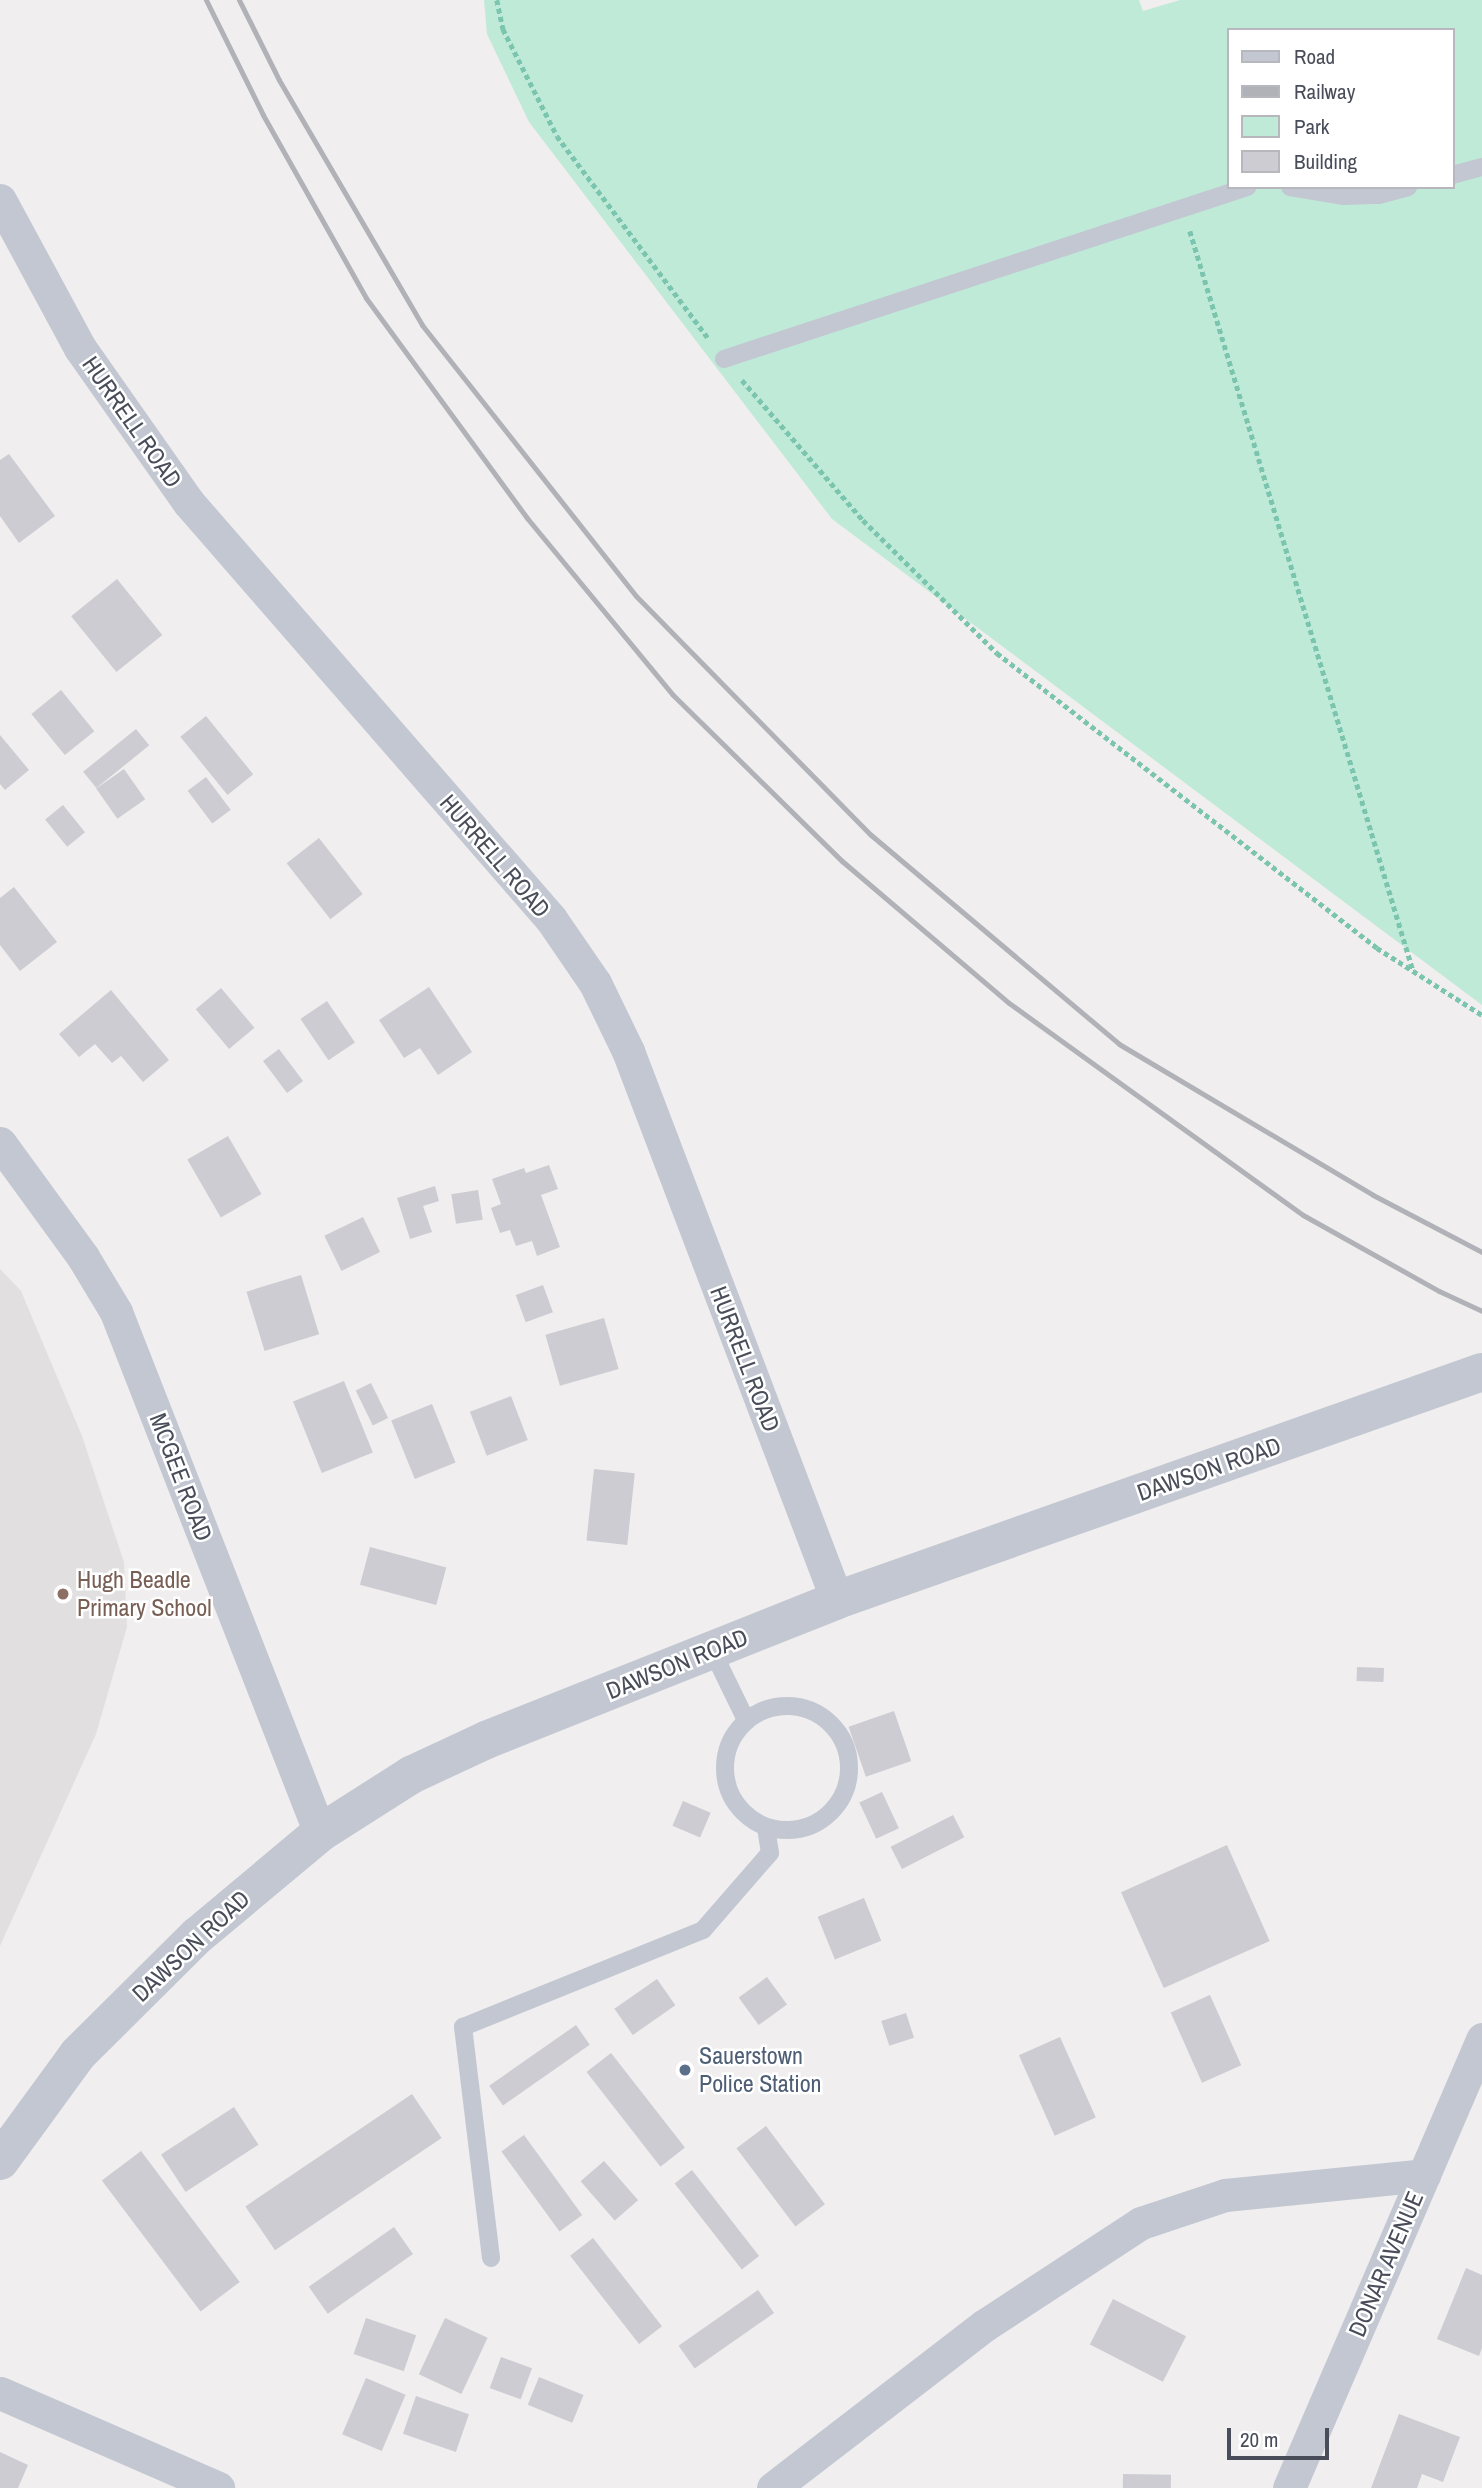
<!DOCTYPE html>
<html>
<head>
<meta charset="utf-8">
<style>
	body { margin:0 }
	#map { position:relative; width:1482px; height:2488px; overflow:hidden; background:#f0eeee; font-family:"Archivo Narrow",sans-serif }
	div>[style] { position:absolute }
	.education>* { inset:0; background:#e1dfdf }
	.green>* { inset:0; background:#c0ead8 }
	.building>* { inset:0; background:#ccccd2; transform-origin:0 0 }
	.path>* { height:4.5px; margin-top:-2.25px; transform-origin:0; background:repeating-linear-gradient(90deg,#7bc5af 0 5px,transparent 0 8.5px) }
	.service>* { height:18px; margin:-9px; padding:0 9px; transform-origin:9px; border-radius:9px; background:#c2c7d2 }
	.service>.ring { margin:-9px; padding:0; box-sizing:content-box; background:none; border:18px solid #c2c7d2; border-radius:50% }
	.minor>* { height:33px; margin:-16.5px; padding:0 16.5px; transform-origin:16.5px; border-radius:16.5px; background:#c2c7d2 }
	.tertiary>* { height:38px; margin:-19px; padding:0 19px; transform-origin:19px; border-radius:19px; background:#c2c7d2 }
	.rail>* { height:5px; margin:-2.5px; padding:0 2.5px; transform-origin:2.5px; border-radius:2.5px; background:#b0b2b7 }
	.dots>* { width:19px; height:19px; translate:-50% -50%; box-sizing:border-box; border:4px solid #fff; border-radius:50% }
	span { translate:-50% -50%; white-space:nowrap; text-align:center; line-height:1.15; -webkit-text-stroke:5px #fff; paint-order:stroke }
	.street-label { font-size:24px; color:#484d59 }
	.education-label { font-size:24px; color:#785e54 }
	.left { translate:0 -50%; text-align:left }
	.service-label { font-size:24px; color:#4e5e75 }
	.legend { position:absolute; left:1227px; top:28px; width:228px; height:161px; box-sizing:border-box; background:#fff; border:2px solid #b6b8bd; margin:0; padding:9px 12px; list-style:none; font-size:21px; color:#484d59 }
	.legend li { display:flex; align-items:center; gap:14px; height:35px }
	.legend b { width:35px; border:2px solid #b6b8bd }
	.scale { position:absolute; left:1227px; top:2428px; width:102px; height:32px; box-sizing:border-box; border:4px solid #484d59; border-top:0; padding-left:9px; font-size:21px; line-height:24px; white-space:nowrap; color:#484d59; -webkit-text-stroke:5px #fff; paint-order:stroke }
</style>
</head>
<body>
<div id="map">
	<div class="education">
		<i style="clip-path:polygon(0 1269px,21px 1291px,82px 1436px,124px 1562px,127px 1627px,96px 1734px,0 1946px)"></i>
	</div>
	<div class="green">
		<i style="clip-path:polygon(evenodd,484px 0,1139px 0,1143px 11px,1180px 0,1482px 0,1482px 1005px,832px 519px,529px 122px,487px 34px,484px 0,1228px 30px,1452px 30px,1452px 187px,1228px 187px,1228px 30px)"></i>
	</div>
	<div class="building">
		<i style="clip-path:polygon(9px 454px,55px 516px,19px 543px,0 516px,0 460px)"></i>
		<i style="left:117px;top:579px;width:72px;height:59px;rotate:51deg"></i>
		<i style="left:61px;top:690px;width:53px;height:38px;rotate:51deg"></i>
		<i style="left:206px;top:716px;width:75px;height:33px;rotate:51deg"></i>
		<i style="left:136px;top:729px;width:21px;height:68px;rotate:51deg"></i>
		<i style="clip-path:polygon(0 735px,29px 770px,5px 790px,0 784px)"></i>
		<i style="left:124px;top:769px;width:37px;height:34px;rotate:55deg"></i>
		<i style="left:206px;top:777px;width:41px;height:23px;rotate:53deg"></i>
		<i style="left:63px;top:805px;width:35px;height:23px;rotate:51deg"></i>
		<i style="left:319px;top:838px;width:71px;height:41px;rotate:52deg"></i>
		<i style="clip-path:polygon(14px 887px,57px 942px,20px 971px,0 945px,0 898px)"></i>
		<i style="clip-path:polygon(429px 987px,472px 1052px,438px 1075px,420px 1048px,404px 1058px,379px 1020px)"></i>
		<i style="left:221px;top:988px;width:52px;height:33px;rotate:50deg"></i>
		<i style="clip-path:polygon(111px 990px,169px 1060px,143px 1082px,121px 1056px,112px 1063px,95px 1044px,79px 1057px,59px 1034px)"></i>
		<i style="left:327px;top:1001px;width:50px;height:32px;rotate:56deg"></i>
		<i style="left:279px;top:1049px;width:40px;height:20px;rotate:53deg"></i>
		<i style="left:228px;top:1136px;width:67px;height:47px;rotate:60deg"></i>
		<i style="clip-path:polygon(549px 1165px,558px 1189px,541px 1195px,560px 1247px,537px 1256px,532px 1241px,516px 1246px,510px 1230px,500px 1233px,491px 1208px,501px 1204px,492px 1179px,524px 1168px,526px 1173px)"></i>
		<i style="clip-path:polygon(435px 1186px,439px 1201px,423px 1206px,432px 1232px,410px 1239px,397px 1198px)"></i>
		<i style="left:478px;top:1190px;width:30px;height:27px;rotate:81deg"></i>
		<i style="left:363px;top:1217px;width:39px;height:43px;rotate:64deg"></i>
		<i style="left:301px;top:1275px;width:62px;height:57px;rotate:73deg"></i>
		<i style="left:543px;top:1285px;width:29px;height:29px;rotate:70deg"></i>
		<i style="left:604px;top:1318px;width:53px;height:61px;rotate:74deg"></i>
		<i style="left:344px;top:1381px;width:77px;height:55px;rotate:68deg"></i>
		<i style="left:371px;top:1383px;width:39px;height:17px;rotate:64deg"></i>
		<i style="left:511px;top:1396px;width:47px;height:44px;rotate:69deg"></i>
		<i style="left:432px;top:1404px;width:63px;height:44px;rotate:68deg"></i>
		<i style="left:594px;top:1469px;width:41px;height:72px;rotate:6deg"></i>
		<i style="left:370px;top:1547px;width:79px;height:39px;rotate:15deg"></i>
		<i style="left:1357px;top:1667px;width:27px;height:14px;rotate:2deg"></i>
		<i style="left:894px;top:1711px;width:53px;height:48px;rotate:71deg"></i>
		<i style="left:882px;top:1792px;width:40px;height:25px;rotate:65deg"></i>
		<i style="left:683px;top:1801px;width:30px;height:27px;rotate:23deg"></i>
		<i style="left:953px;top:1815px;width:25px;height:70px;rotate:63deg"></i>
		<i style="left:1227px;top:1845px;width:105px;height:116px;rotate:66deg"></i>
		<i style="left:864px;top:1898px;width:46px;height:50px;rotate:68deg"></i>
		<i style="left:767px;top:1977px;width:34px;height:35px;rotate:54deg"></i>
		<i style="left:657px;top:1979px;width:32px;height:52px;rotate:55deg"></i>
		<i style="left:1210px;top:1995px;width:77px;height:43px;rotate:66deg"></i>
		<i style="left:906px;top:2013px;width:26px;height:26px;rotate:72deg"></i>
		<i style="left:576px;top:2025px;width:24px;height:106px;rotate:55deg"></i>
		<i style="left:1060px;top:2037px;width:88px;height:45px;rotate:66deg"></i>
		<i style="left:611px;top:2053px;width:120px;height:31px;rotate:52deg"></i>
		<i style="left:412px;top:2094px;width:53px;height:201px;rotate:56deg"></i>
		<i style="left:234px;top:2107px;width:45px;height:87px;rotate:57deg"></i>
		<i style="left:766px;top:2126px;width:98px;height:37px;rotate:53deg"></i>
		<i style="left:524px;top:2135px;width:99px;height:28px;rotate:54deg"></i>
		<i style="left:141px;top:2151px;width:164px;height:49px;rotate:53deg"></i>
		<i style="left:604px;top:2161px;width:52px;height:31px;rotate:49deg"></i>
		<i style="left:692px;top:2170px;width:109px;height:22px;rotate:52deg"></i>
		<i style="left:394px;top:2227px;width:33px;height:104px;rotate:55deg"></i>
		<i style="left:593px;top:2238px;width:112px;height:29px;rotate:52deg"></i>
		<i style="clip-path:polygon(1466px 2268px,1482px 2275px,1482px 2348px,1479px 2356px,1437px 2339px)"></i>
		<i style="left:758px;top:2290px;width:28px;height:97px;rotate:55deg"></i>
		<i style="left:1113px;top:2299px;width:82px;height:51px;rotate:27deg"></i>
		<i style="left:366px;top:2318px;width:53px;height:38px;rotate:19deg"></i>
		<i style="left:445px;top:2318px;width:47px;height:62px;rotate:25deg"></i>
		<i style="left:501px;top:2357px;width:33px;height:33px;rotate:20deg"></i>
		<i style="left:539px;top:2377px;width:48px;height:30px;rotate:22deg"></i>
		<i style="left:366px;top:2378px;width:43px;height:61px;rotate:23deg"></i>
		<i style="left:416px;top:2396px;width:56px;height:40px;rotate:19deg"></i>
		<i style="clip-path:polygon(1399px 2414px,1460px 2437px,1443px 2482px,1422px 2474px,1417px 2488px,1371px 2488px)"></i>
		<i style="clip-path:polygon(0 2452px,28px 2465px,18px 2488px,0 2488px)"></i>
		<i style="left:1123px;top:2474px;width:48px;height:14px;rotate:1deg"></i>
	</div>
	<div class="path">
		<i style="left:497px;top:0;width:30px;rotate:78deg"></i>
		<i style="left:503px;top:29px;width:120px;rotate:63.2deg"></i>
		<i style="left:557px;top:136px;width:252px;rotate:53.2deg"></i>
		<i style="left:1190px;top:231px;width:772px;rotate:73.21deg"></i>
		<i style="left:742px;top:380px;width:185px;rotate:49.2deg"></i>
		<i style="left:863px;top:520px;width:189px;rotate:44.8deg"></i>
		<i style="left:997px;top:653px;width:481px;rotate:37.8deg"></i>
		<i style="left:1377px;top:948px;width:125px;rotate:32.5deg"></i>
	</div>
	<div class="service">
		<i style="left:1452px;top:175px;width:31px;rotate:-15deg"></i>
		<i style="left:1290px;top:187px;width:55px;rotate:9.5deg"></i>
		<i style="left:1344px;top:196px;width:35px;rotate:-2deg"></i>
		<i style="left:1379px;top:195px;width:30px;rotate:-15deg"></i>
		<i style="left:724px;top:359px;width:551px;rotate:-18.2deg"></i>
		<i style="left:712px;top:1650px;width:78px;rotate:64.1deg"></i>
		<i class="ring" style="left:725px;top:1706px;width:106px;height:106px"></i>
		<i style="left:491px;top:2258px;width:233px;rotate:-96.9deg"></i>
		<i style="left:463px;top:2027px;width:259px;rotate:-22deg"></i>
		<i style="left:703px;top:1930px;width:102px;rotate:-49deg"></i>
		<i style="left:770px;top:1853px;width:25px;rotate:-99deg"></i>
	</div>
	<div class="minor">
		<i style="left:0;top:200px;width:168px;rotate:61.6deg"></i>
		<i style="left:80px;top:348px;width:189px;rotate:54.9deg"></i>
		<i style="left:189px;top:503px;width:551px;rotate:48.97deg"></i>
		<i style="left:551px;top:919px;width:78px;rotate:55.5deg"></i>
		<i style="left:595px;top:983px;width:76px;rotate:64.1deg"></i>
		<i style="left:628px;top:1051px;width:587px;rotate:69.16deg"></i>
		<i style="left:0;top:1143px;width:141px;rotate:53.9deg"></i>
		<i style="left:83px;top:1257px;width:64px;rotate:59deg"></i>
		<i style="left:116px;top:1312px;width:560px;rotate:68.62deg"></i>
		<i style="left:0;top:2393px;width:238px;rotate:23.5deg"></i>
		<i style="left:773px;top:2488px;width:267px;rotate:-37.6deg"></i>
		<i style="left:985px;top:2325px;width:186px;rotate:-33.2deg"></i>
		<i style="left:1141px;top:2223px;width:89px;rotate:-18.4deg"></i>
		<i style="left:1225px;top:2195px;width:200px;rotate:-5.7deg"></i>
		<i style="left:1289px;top:2488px;width:489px;rotate:-66.7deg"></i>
	</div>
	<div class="tertiary">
		<i style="left:0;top:2161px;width:132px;rotate:-53.9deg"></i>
		<i style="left:78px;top:2054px;width:168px;rotate:-44.8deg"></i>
		<i style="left:197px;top:1936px;width:160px;rotate:-39.9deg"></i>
		<i style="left:320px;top:1833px;width:108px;rotate:-32.5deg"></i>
		<i style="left:411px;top:1775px;width:83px;rotate:-25deg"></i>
		<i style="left:486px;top:1740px;width:378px;rotate:-21.7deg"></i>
		<i style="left:837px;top:1600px;width:684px;rotate:-19.47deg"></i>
	</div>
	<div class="rail">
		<i style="left:206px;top:0;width:128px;rotate:63.6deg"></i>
		<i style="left:263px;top:115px;width:210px;rotate:60.6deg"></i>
		<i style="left:366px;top:298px;width:273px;rotate:53.8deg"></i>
		<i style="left:527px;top:518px;width:229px;rotate:50.5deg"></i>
		<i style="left:673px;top:695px;width:237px;rotate:44.5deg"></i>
		<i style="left:842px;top:861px;width:219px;rotate:40.4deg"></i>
		<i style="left:1009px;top:1003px;width:362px;rotate:35.8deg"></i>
		<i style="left:1303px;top:1215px;width:156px;rotate:29.2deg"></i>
		<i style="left:1439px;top:1291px;width:47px;rotate:24.9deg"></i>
		<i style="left:239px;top:0;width:89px;rotate:63.4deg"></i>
		<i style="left:279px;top:80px;width:284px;rotate:59.7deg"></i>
		<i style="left:422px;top:325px;width:345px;rotate:51.7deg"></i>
		<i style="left:636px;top:596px;width:335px;rotate:45.5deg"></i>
		<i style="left:871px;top:835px;width:324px;rotate:40.1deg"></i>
		<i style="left:1119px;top:1044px;width:295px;rotate:30.7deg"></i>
		<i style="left:1373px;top:1195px;width:123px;rotate:27.6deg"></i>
	</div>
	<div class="dots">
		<i style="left:63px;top:1594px;background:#8d6e63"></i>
		<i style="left:685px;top:2070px;background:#5c6f8a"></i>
	</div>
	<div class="street-label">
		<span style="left:132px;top:422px;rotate:55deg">HURRELL ROAD</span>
		<span style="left:495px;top:856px;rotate:49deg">HURRELL ROAD</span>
		<span style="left:745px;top:1359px;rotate:69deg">HURRELL ROAD</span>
		<span style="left:1209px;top:1469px;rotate:-19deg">DAWSON ROAD</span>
		<span style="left:181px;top:1477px;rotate:69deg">MCGEE ROAD</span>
		<span style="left:677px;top:1664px;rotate:-22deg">DAWSON ROAD</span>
		<span style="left:191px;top:1946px;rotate:-43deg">DAWSON ROAD</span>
		<span style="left:1386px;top:2264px;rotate:-67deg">DONAR AVENUE</span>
	</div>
	<div class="education-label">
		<span class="left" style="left:77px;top:1594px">Hugh Beadle<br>Primary School</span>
	</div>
	<div class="service-label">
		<span class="left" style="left:699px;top:2070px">Sauerstown<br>Police Station</span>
	</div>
	<ul class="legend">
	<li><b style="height:9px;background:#c2c7d2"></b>Road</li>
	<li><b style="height:9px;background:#b0b2b7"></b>Railway</li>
	<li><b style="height:19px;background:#c0ead8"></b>Park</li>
	<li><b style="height:19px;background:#ccccd2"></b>Building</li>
	</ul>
	<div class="scale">20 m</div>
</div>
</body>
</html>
